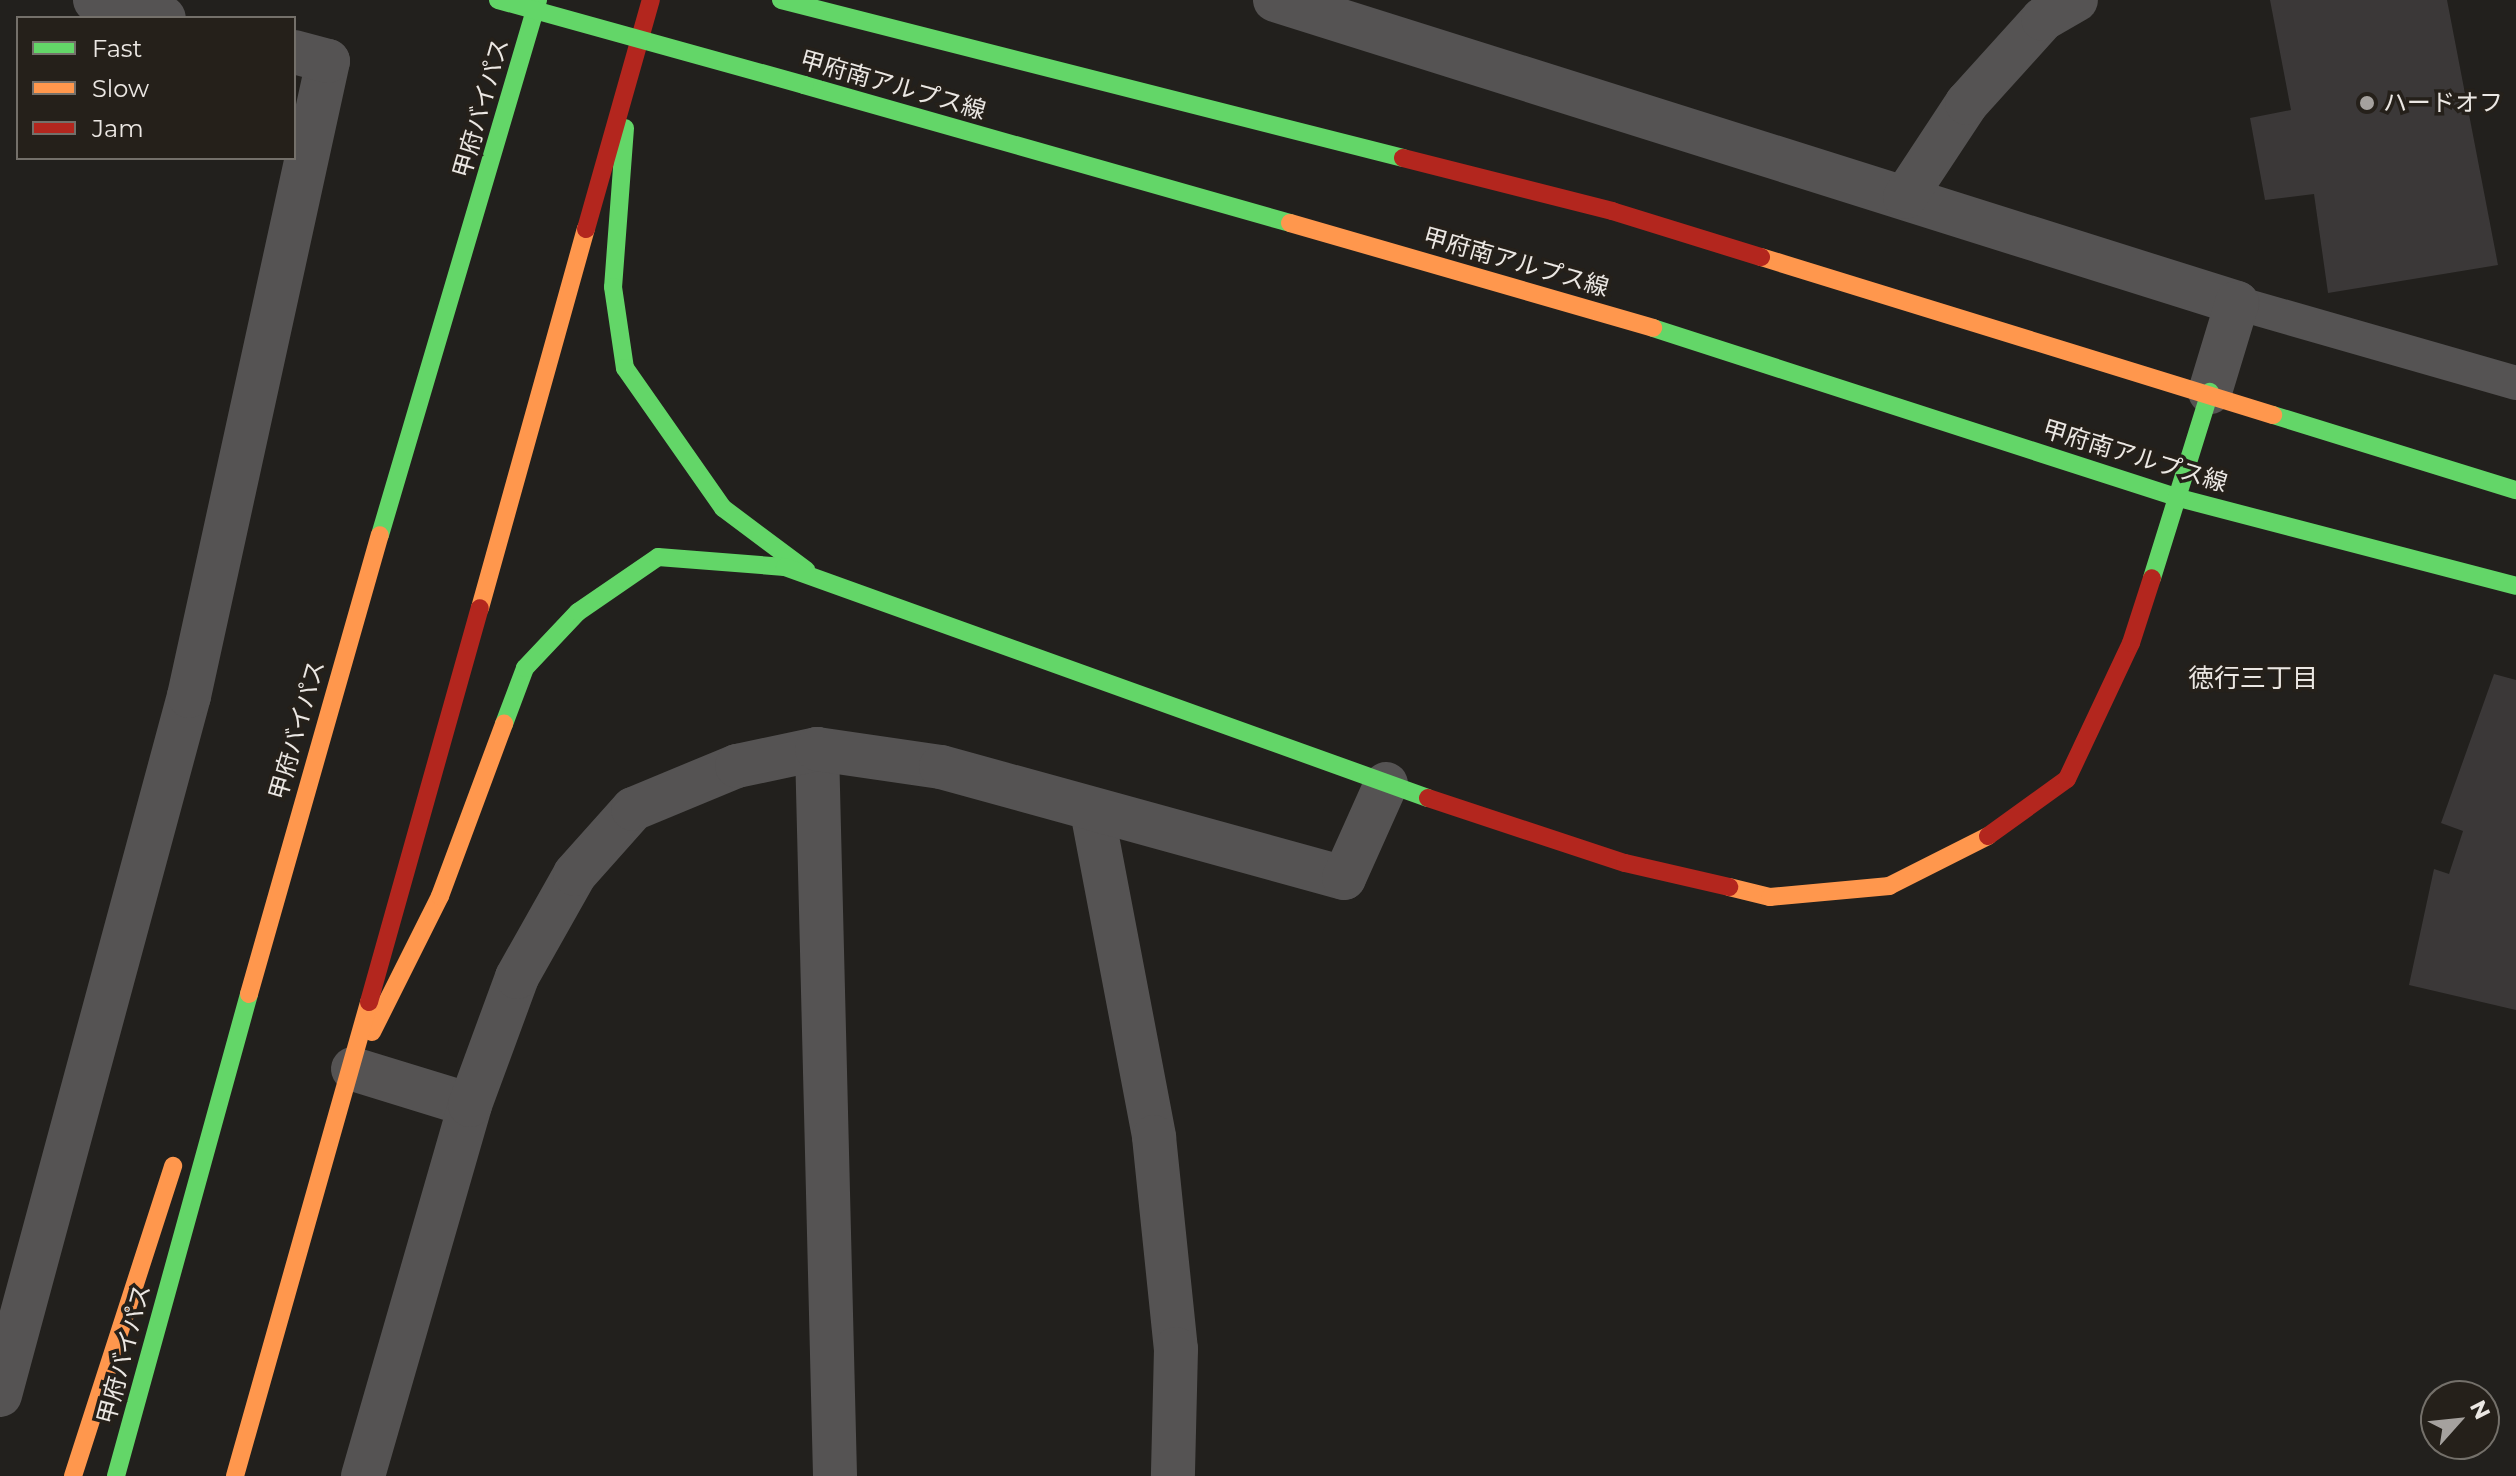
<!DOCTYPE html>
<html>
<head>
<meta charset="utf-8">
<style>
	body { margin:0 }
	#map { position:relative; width:2516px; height:1476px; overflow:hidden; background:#22201d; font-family:Montserrat,"Noto Sans JP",sans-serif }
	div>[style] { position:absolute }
	.building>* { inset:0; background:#3b3838 }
	.lane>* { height:34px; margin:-17px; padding:0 17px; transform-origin:17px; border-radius:17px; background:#555353 }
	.street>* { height:44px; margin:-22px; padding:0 22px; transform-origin:22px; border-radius:22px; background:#555353 }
	.fast>* { height:18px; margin:-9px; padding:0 9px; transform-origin:9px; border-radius:9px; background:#63d668 }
	.slow>* { height:18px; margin:-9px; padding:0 9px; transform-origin:9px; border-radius:9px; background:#ff974d }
	.jam>* { height:18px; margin:-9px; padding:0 9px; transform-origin:9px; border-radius:9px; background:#b3261e }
	.fast-bridge>* { height:18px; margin:-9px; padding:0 9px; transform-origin:9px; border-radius:9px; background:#63d668 }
	.dots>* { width:22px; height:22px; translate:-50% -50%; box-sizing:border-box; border:4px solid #25201a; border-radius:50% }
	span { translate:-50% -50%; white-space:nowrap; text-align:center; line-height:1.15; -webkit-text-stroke:7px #25201a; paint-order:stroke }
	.street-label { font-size:24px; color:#ebe7e3 }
	.poi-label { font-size:24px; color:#ebe7e3 }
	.left { translate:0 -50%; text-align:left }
	.neighbourhood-label { font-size:26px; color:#ebe7e3 }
	.legend { position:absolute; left:16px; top:16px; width:280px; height:144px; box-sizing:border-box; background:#25201a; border:2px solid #74706a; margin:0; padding:10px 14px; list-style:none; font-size:24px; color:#ebe7e3 }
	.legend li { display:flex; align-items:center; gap:16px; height:40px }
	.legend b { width:40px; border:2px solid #74706a }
	.north { position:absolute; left:2420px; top:1380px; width:80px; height:80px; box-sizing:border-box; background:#25201a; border:2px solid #74706a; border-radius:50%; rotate:63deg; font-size:22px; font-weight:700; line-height:32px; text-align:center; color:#ebe7e3 }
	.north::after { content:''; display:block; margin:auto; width:28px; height:36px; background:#a5a19e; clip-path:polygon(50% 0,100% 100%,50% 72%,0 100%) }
</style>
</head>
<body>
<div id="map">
	<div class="building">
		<i style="clip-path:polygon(2270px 0,2447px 0,2498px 265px,2328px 293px,2314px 194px,2265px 200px,2250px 118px,2291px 110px)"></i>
		<i style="clip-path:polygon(2494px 674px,2516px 680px,2516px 1010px,2409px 985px,2434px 869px,2449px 874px,2463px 831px,2441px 823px)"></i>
	</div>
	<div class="lane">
		<i style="left:2237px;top:303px;width:290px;rotate:16deg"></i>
	</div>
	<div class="street">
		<i style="left:95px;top:0;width:71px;rotate:14.6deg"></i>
		<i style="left:1275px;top:0;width:1009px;rotate:17.48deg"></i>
		<i style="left:2237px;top:303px;width:93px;rotate:106.9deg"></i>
		<i style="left:1905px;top:197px;width:113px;rotate:-56.6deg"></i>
		<i style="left:1967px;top:103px;width:113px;rotate:-47.9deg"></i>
		<i style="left:2043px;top:19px;width:38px;rotate:-30deg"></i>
		<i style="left:817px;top:749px;width:727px;rotate:88.58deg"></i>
		<i style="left:1092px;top:811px;width:332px;rotate:79.2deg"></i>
		<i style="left:1154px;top:1137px;width:213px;rotate:84.1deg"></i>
		<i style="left:1176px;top:1349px;width:127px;rotate:91.4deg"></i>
		<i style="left:353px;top:1069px;width:122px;rotate:17.1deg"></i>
		<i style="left:0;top:1395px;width:724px;rotate:-74.87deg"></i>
		<i style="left:189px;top:696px;width:650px;rotate:-77.65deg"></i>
		<i style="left:328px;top:61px;width:35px;rotate:-165deg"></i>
		<i style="left:363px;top:1476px;width:386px;rotate:-73.9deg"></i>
		<i style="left:470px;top:1105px;width:136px;rotate:-69.8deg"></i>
		<i style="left:517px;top:977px;width:118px;rotate:-60.6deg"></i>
		<i style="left:575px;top:874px;width:87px;rotate:-48.3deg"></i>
		<i style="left:633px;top:809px;width:113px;rotate:-22.5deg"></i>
		<i style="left:737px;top:766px;width:82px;rotate:-12deg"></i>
		<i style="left:817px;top:749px;width:125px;rotate:8.3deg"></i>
		<i style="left:941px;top:767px;width:418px;rotate:15.4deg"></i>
		<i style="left:1344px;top:878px;width:103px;rotate:-65.9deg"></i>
	</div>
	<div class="fast">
		<i style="left:781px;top:0;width:642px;rotate:14.25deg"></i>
		<i style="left:804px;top:85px;width:505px;rotate:15.85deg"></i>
		<i style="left:625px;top:128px;width:159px;rotate:94.3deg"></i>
		<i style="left:613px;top:287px;width:82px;rotate:81.6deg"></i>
		<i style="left:625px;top:368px;width:171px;rotate:55deg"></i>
		<i style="left:723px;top:508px;width:104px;rotate:36.8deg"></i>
		<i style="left:1653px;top:328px;width:553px;rotate:17.91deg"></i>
		<i style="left:2179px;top:498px;width:348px;rotate:14.6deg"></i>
		<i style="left:2273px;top:415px;width:254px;rotate:17.2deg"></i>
		<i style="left:380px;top:535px;width:558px;rotate:-73.55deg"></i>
		<i style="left:2152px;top:578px;width:195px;rotate:-72.7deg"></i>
		<i style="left:504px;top:724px;width:60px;rotate:-69.4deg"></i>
		<i style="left:525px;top:668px;width:77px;rotate:-46.6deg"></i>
		<i style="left:578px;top:612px;width:97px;rotate:-34.5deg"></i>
		<i style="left:658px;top:557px;width:127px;rotate:4.5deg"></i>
		<i style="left:785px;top:567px;width:683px;rotate:19.76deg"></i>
		<i style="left:116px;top:1476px;width:500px;rotate:-74.57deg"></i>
	</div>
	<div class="slow">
		<i style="left:1290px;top:223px;width:378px;rotate:16.1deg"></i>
		<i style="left:1761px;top:257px;width:536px;rotate:17.15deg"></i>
		<i style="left:480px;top:608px;width:394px;rotate:-74.4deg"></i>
		<i style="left:1729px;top:887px;width:42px;rotate:13.7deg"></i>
		<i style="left:1770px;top:897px;width:120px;rotate:-5.3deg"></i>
		<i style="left:1889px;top:886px;width:111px;rotate:-26.8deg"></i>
		<i style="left:249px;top:994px;width:477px;rotate:-74.1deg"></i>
		<i style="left:372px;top:1032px;width:152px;rotate:-63.4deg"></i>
		<i style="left:440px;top:896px;width:184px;rotate:-69.6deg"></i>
		<i style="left:73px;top:1476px;width:326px;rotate:-72.1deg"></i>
		<i style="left:235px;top:1476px;width:493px;rotate:-74.2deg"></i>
	</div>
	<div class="jam">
		<i style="left:1403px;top:158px;width:216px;rotate:14.2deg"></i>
		<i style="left:1612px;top:211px;width:156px;rotate:17.2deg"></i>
		<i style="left:586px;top:229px;width:238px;rotate:-74.2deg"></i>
		<i style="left:1428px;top:798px;width:207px;rotate:18.3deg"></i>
		<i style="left:1625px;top:863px;width:107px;rotate:13deg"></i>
		<i style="left:1988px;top:836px;width:97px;rotate:-35.8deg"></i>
		<i style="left:2067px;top:779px;width:150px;rotate:-64.8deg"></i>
		<i style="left:2131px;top:643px;width:68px;rotate:-72.1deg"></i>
		<i style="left:369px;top:1002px;width:409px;rotate:-74.3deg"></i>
	</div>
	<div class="fast-bridge">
		<i style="left:498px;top:0;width:318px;rotate:15.5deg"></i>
	</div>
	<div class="dots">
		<i style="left:2367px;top:103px;background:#a5a19e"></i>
	</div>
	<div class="street-label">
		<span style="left:893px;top:85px;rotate:16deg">甲府南アルプス線</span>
		<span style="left:481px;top:108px;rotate:-74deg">甲府バイパス</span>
		<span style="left:1516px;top:262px;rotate:16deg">甲府南アルプス線</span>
		<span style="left:2135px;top:456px;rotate:17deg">甲府南アルプス線</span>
		<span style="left:297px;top:730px;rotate:-74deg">甲府バイパス</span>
		<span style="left:124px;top:1354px;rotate:-75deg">甲府バイパス</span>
	</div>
	<div class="poi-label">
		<span class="left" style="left:2383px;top:103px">ハードオフ</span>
	</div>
	<div class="neighbourhood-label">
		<span style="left:2253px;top:679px">徳行三丁目</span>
	</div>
	<ul class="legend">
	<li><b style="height:10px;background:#63d668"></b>Fast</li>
	<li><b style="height:10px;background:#ff974d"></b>Slow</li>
	<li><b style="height:10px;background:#b3261e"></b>Jam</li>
	</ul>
	<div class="north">N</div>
</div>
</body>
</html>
